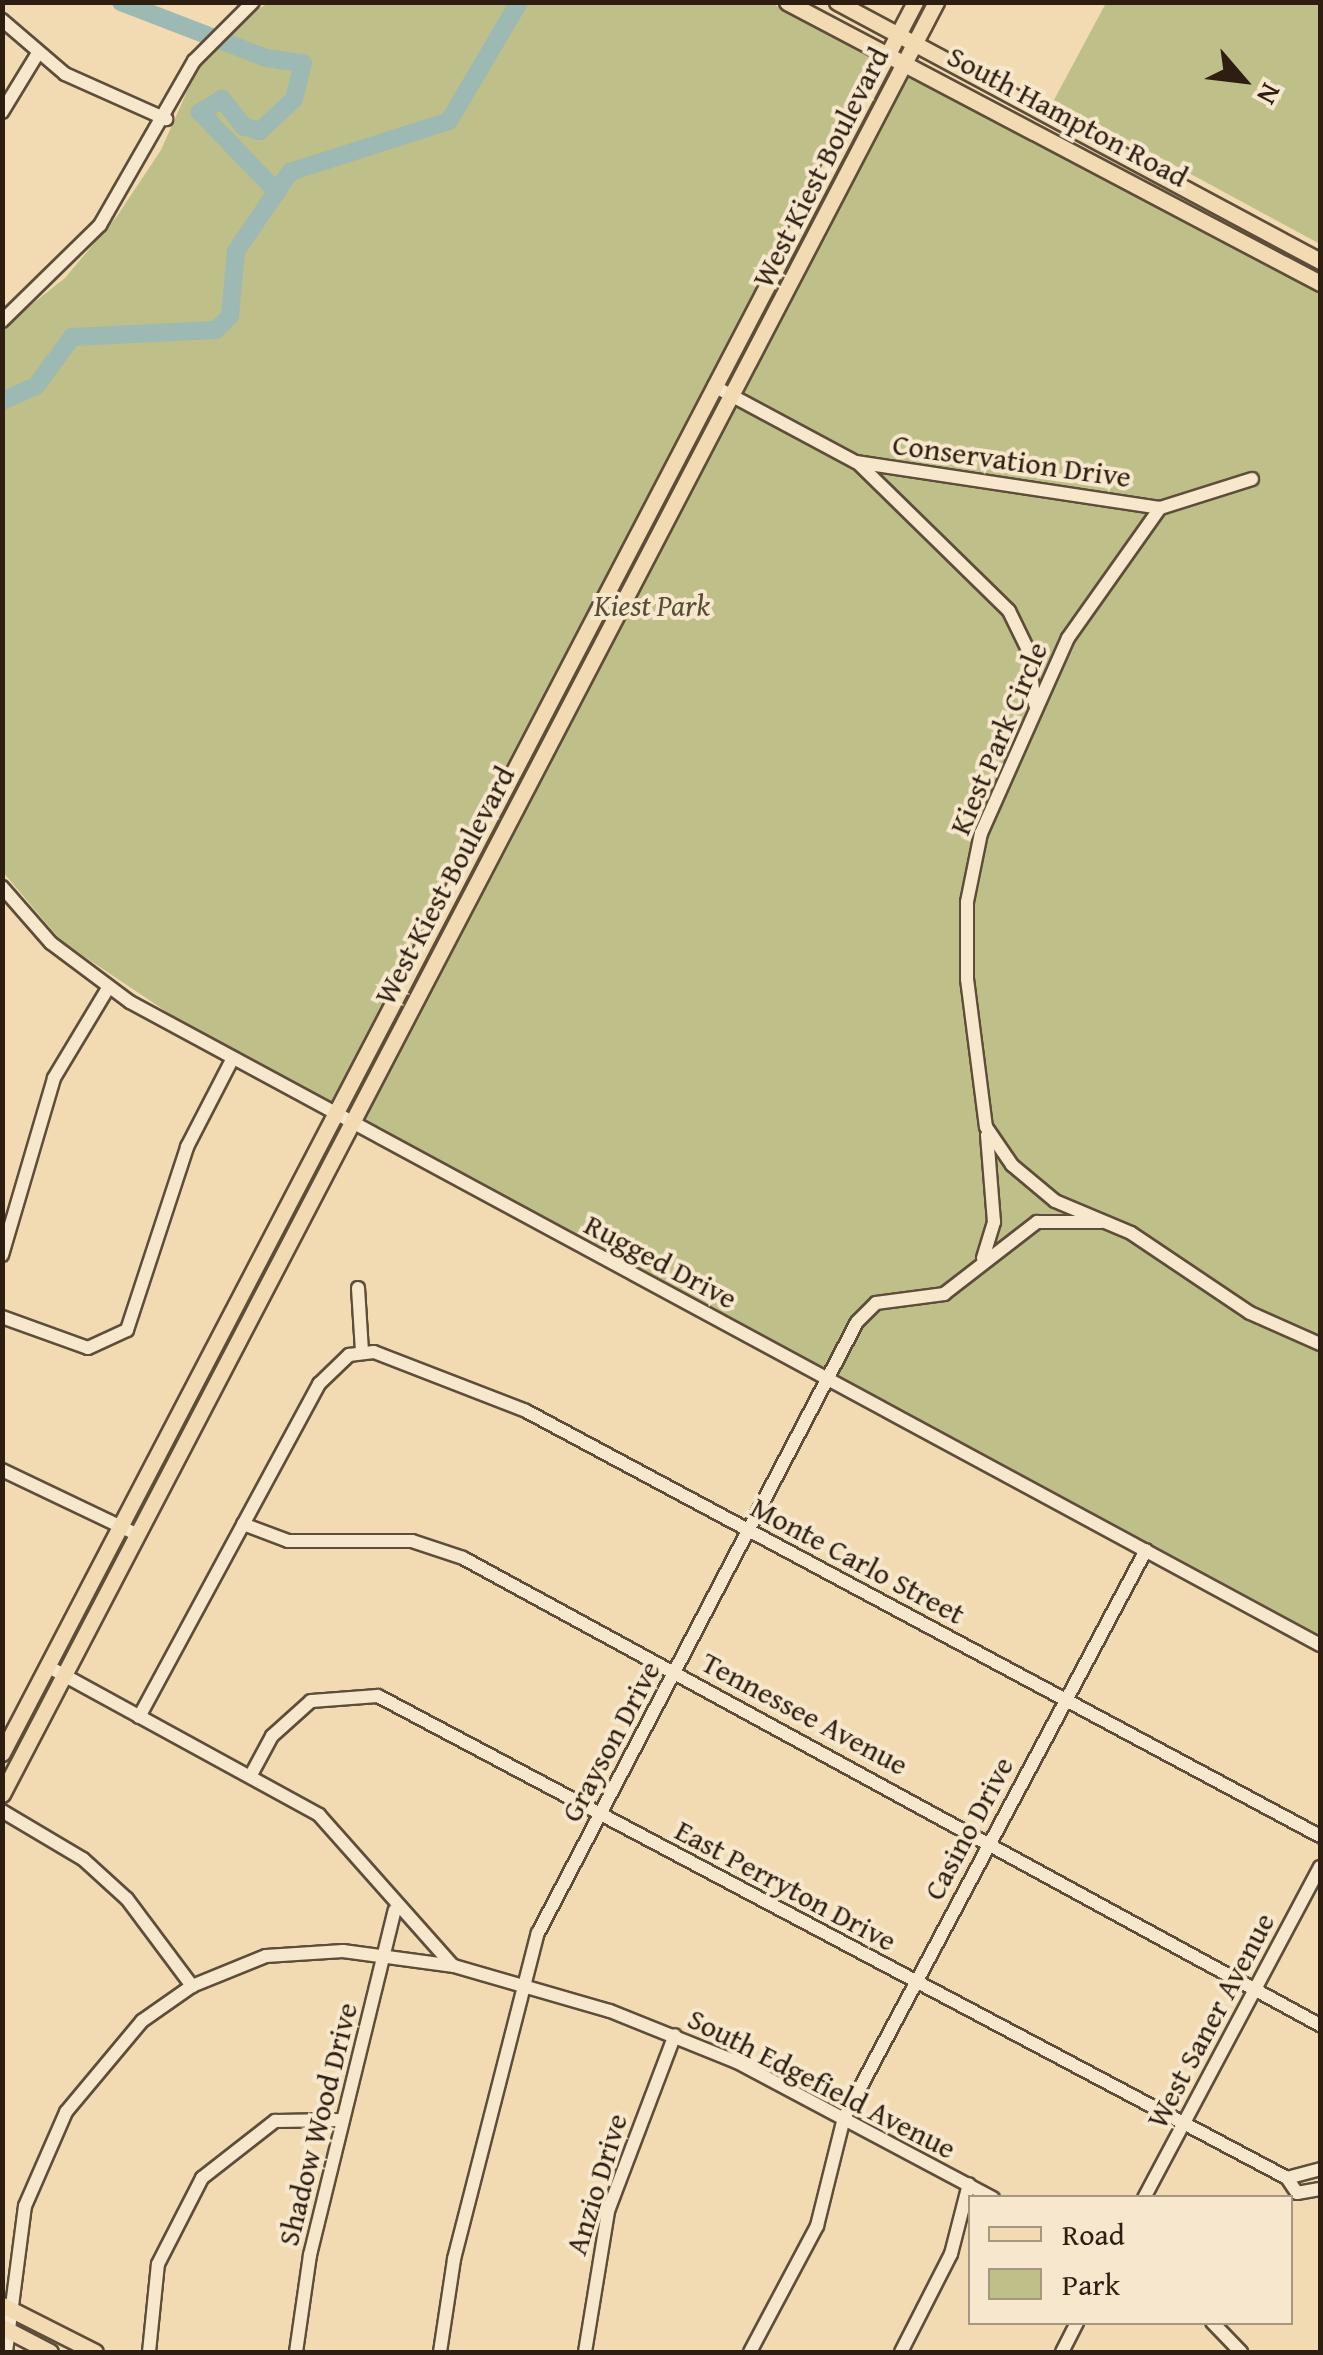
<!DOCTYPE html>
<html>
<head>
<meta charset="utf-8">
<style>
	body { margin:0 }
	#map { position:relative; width:1323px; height:2355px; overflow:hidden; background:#f2dbb2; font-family:"Gentium Book Plus",serif }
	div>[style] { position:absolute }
	.green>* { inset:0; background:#bebf89 }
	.river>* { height:18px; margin:-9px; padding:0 9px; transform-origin:9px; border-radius:9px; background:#9cb9b3 }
	.roads { filter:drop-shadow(2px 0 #5e4d39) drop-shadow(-2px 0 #5e4d39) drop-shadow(0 2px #5e4d39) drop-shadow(0 -2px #5e4d39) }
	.minor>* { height:12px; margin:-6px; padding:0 6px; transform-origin:6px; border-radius:6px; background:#f7e8cd }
	.major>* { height:15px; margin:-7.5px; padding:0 7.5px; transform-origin:7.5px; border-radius:7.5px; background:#f2dbb2 }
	span { translate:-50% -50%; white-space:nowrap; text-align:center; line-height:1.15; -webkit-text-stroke:8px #f7e8cd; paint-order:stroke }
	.street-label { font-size:30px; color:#2d1e11 }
	.park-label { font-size:30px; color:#584e35; font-style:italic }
	.frame { position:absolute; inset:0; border:5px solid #2d1e11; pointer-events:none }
	.legend { position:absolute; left:968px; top:2195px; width:325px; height:130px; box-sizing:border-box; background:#f7e8cd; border:2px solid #a69782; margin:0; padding:12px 18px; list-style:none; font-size:30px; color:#2d1e11 }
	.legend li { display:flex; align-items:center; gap:20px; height:50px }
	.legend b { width:50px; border:2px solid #a69782 }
	.north { position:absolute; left:1193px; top:30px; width:100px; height:100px; -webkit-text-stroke:8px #f7e8cd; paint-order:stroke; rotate:118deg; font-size:28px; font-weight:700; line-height:40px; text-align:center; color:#2d1e11 }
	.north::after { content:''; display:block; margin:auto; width:35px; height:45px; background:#2d1e11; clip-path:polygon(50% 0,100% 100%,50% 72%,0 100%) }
</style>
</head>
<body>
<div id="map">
	<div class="green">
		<i style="clip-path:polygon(269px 3px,771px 3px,1320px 293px,1320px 1635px,173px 1016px,61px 941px,3px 872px,3px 327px,65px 278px,117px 216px,161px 150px,196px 71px,242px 18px)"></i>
		<i style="clip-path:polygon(1106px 3px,1320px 3px,1320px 244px,1054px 100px)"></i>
	</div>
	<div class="river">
		<i style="left:121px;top:2px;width:155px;rotate:21.1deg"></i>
		<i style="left:266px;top:58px;width:37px;rotate:8deg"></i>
		<i style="left:303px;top:63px;width:37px;rotate:104deg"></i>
		<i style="left:294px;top:99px;width:47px;rotate:136.7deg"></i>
		<i style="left:260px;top:131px;width:16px;rotate:-166deg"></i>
		<i style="left:244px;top:127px;width:36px;rotate:-128deg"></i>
		<i style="left:222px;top:99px;width:26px;rotate:149deg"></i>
		<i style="left:200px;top:112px;width:111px;rotate:46.1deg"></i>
		<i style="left:2px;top:401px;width:37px;rotate:-24deg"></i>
		<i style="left:36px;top:386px;width:61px;rotate:-53.7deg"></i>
		<i style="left:72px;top:337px;width:144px;rotate:-2.8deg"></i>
		<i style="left:216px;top:330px;width:20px;rotate:-45deg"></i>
		<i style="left:230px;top:316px;width:65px;rotate:-84.7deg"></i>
		<i style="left:236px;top:251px;width:96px;rotate:-55.6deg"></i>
		<i style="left:290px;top:172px;width:167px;rotate:-17.8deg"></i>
		<i style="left:449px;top:121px;width:138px;rotate:-59.5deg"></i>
	</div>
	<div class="roads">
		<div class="minor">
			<i style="left:2px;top:20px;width:83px;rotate:40.6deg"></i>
			<i style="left:65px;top:74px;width:111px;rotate:24deg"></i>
			<i style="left:2px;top:112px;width:69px;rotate:-58.6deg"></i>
			<i style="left:2px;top:321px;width:137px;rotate:-44.4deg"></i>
			<i style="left:100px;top:225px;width:189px;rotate:-60.2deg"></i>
			<i style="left:194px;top:61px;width:83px;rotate:-45deg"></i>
			<i style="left:714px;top:386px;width:161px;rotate:28.2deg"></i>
			<i style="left:856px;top:462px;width:307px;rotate:8.6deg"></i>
			<i style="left:858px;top:463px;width:211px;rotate:44.4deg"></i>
			<i style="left:1009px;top:611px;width:43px;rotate:64deg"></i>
			<i style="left:1028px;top:650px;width:55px;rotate:82.7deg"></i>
			<i style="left:1252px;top:479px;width:96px;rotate:162.5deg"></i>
			<i style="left:1160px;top:508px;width:159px;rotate:125.3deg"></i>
			<i style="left:1068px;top:638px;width:214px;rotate:114deg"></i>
			<i style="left:981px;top:833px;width:70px;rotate:101.5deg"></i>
			<i style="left:967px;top:902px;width:77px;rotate:90deg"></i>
			<i style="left:967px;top:979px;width:149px;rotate:82.7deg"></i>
			<i style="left:986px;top:1127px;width:46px;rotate:55.6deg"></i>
			<i style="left:1012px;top:1165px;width:56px;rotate:39.9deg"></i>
			<i style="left:1055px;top:1201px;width:82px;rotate:22.8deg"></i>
			<i style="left:1131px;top:1233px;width:143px;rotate:33.9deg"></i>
			<i style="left:1250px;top:1313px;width:77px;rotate:23.9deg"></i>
			<i style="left:2px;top:887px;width:74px;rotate:48.8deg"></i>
			<i style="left:51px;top:943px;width:99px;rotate:36.8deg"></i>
			<i style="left:130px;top:1002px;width:1353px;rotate:28.38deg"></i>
			<i style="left:2px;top:1255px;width:184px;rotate:-73.6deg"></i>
			<i style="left:54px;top:1078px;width:105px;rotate:-59deg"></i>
			<i style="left:983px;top:1258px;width:38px;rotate:-73deg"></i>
			<i style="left:994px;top:1222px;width:87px;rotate:-94.6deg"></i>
			<i style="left:358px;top:1288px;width:63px;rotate:86.4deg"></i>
			<i style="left:2px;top:1317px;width:91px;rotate:19.8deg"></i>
			<i style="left:88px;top:1348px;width:43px;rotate:-24.8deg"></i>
			<i style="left:127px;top:1330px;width:193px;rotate:-71.8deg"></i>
			<i style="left:187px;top:1147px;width:100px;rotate:-62.7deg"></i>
			<i style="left:2px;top:1470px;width:151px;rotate:25.5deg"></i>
			<i style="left:243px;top:1524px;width:48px;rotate:20.7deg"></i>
			<i style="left:288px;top:1541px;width:124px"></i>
			<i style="left:412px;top:1541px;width:54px;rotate:18.4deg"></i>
			<i style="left:463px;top:1558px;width:976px;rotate:28.59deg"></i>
			<i style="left:49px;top:1667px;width:308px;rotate:28.7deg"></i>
			<i style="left:319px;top:1815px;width:200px;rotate:48.4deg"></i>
			<i style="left:139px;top:1717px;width:379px;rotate:-61.6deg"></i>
			<i style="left:319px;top:1384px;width:42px;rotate:-44deg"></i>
			<i style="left:349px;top:1355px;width:25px;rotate:-7deg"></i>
			<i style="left:374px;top:1352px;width:163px;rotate:21.2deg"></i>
			<i style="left:526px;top:1411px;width:901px;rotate:28.16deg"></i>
			<i style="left:251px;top:1775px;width:44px;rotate:-61.7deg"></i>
			<i style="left:272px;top:1736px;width:52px;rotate:-41.9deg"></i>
			<i style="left:311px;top:1701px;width:67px;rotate:-4.3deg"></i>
			<i style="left:378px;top:1696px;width:1029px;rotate:27.93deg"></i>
			<i style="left:1287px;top:2178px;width:18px;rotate:56deg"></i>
			<i style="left:1297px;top:2193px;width:23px;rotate:-10deg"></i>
			<i style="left:2px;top:1811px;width:94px;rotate:30.7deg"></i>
			<i style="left:83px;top:1859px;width:59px;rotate:42.3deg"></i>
			<i style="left:127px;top:1899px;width:109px;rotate:53.2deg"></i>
			<i style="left:1287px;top:2178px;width:34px;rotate:-15deg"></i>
			<i style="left:1144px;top:2198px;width:375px;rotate:-62deg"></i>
			<i style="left:1212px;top:2322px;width:42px;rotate:46deg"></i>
			<i style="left:6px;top:2352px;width:147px;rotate:-82.6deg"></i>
			<i style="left:25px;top:2206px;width:103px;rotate:-66.4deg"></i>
			<i style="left:66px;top:2112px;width:119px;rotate:-50.1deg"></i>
			<i style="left:142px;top:2021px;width:61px;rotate:-35deg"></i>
			<i style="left:192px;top:1986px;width:80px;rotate:-22.1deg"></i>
			<i style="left:266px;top:1956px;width:77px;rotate:-3.7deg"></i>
			<i style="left:343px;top:1951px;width:112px;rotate:7.7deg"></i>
			<i style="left:454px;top:1966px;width:162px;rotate:16.1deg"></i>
			<i style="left:610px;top:2011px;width:137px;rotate:21.9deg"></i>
			<i style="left:737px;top:2062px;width:290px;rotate:28deg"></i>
			<i style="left:149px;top:2352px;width:88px;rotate:-84.2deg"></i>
			<i style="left:158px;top:2264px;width:97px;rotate:-62.9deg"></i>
			<i style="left:202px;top:2178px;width:93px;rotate:-38deg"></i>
			<i style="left:275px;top:2121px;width:68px;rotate:-0.8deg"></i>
			<i style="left:296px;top:2352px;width:98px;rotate:-81.8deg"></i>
			<i style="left:310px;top:2255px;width:355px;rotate:-76.2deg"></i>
			<i style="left:440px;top:2352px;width:94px;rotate:-81.4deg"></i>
			<i style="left:454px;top:2259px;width:337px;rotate:-75.6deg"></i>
			<i style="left:538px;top:1933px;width:689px;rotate:-62.43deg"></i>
			<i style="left:857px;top:1322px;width:27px;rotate:-45deg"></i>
			<i style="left:876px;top:1303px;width:69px;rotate:-7.5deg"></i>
			<i style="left:944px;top:1294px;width:118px;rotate:-37.7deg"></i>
			<i style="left:1037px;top:1222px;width:64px"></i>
			<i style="left:585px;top:2352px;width:143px;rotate:-80.7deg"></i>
			<i style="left:608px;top:2211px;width:188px;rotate:-69.2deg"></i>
			<i style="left:750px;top:2352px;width:143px;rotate:-62deg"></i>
			<i style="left:817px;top:2226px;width:111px;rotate:-76deg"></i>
			<i style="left:844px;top:2118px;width:643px;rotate:-62deg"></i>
			<i style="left:901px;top:2352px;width:110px;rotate:-63deg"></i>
			<i style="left:951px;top:2254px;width:72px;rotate:-75.6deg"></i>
			<i style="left:1062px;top:2352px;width:34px;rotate:-63deg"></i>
		</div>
		<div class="major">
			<i style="left:787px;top:2px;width:603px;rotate:27.8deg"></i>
			<i style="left:837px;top:2px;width:548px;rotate:28.2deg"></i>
			<i style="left:2px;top:1753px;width:1975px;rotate:-62.46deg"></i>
			<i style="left:2px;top:1794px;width:2021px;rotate:-62.47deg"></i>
			<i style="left:2px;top:2305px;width:104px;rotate:26.8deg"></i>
			<i style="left:2px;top:2327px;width:54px;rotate:27.5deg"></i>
		</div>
	</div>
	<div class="street-label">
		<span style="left:1068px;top:116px;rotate:28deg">South Hampton Road</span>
		<span style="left:820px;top:167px;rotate:-63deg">West Kiest Boulevard</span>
		<span style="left:1012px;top:460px;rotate:8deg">Conservation Drive</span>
		<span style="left:998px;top:738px;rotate:-67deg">Kiest Park Circle</span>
		<span style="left:444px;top:885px;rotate:-62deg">West Kiest Boulevard</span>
		<span style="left:661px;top:1261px;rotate:28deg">Rugged Drive</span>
		<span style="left:858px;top:1560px;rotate:28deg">Monte Carlo Street</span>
		<span style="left:805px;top:1713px;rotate:28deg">Tennessee Avenue</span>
		<span style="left:610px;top:1741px;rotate:-62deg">Grayson Drive</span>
		<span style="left:968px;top:1828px;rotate:-62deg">Casino Drive</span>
		<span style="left:786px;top:1885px;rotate:28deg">East Perryton Drive</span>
		<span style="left:1210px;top:2020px;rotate:-62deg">West Saner Avenue</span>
		<span style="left:822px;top:2083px;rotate:27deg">South Edgefield Avenue</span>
		<span style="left:317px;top:2124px;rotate:-76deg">Shadow Wood Drive</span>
		<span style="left:596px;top:2184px;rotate:-73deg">Anzio Drive</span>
	</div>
	<div class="park-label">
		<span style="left:652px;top:605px">Kiest Park</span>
	</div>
	<div class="frame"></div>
	<ul class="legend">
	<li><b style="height:12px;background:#f2dbb2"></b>Road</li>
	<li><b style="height:28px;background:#bebf89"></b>Park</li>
	</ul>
	<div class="north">N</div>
</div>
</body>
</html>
